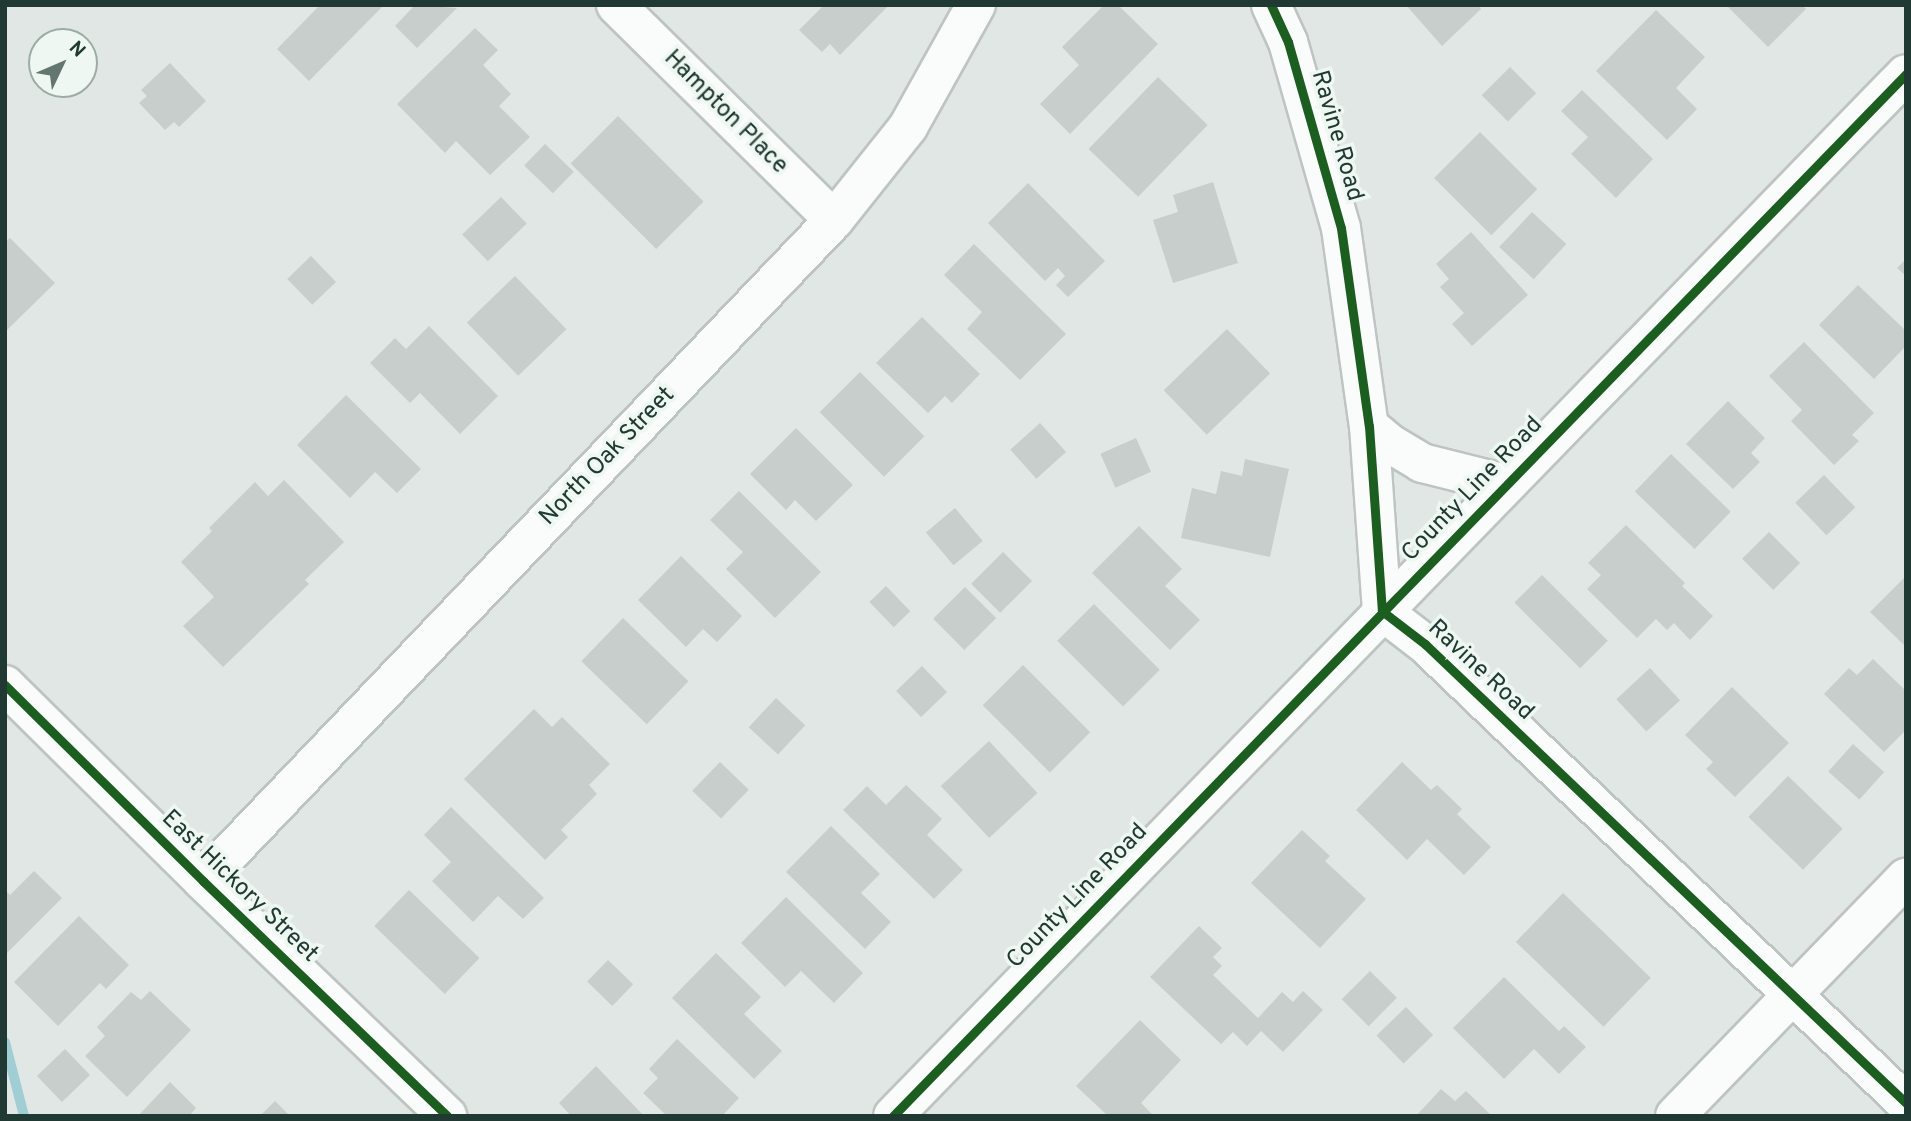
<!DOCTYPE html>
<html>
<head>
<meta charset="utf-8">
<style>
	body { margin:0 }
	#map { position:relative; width:1911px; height:1121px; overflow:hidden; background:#e1e7e4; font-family:Overpass,sans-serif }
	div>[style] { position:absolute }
	.stream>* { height:10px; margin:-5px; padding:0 5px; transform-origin:5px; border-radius:5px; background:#a1ced5 }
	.building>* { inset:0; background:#c8cecb; transform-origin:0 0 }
	.roads { filter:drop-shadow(2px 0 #bec4c1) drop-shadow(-2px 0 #bec4c1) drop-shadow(0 2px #bec4c1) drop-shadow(0 -2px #bec4c1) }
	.minor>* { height:38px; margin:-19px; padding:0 19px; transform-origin:19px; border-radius:19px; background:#fafbfb }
	.cycleway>* { height:9px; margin:-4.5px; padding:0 4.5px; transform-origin:4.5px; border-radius:4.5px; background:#1b5e20 }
	span { translate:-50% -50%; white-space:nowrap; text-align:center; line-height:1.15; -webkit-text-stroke:7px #eef7f2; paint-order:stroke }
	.street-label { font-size:24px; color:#203932 }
	.frame { position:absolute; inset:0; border:7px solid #203932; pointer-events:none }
	.north { position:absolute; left:28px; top:28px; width:70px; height:70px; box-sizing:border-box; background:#eef7f2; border:2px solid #9caba5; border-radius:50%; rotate:46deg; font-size:19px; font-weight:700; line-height:28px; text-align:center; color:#203932 }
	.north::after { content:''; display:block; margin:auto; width:24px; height:32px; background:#647670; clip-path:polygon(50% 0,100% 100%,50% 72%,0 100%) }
</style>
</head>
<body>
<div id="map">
	<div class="stream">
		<i style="left:5px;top:1042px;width:76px;rotate:75.6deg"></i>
	</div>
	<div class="building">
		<i style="clip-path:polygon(320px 5px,384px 5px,309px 81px,277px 49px)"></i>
		<i style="clip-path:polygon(415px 5px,457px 8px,417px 48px,395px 26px)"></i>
		<i style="clip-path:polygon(824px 5px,889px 5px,840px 55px,830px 44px,822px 52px,799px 30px)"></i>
		<i style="clip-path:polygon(1104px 5px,1118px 5px,1158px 44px,1070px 134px,1040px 104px,1079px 65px,1062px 47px)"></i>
		<i style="clip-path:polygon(1406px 5px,1478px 5px,1481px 9px,1442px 46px)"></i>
		<i style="clip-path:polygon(1726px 5px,1802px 5px,1806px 9px,1768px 47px)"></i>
		<i style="clip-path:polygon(1656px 10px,1705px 57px,1676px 88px,1697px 109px,1667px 140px,1596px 71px)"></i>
		<i style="clip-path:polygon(475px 28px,498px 50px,483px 65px,511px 94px,499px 106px,530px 137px,490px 175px,456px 141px,445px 153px,397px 104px)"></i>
		<i style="clip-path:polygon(170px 63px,206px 101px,179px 127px,174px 122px,165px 130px,139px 103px,147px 96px,141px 90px)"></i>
		<i style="left:1510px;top:67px;width:37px;height:40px;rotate:45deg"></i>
		<i style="left:1158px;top:77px;width:69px;height:100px;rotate:44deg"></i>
		<i style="clip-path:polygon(1582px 90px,1653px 159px,1616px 198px,1571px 154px,1588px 137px,1561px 111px)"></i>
		<i style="left:618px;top:116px;width:121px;height:67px;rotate:45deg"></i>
		<i style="left:1480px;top:132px;width:81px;height:65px;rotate:45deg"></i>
		<i style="left:545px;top:144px;width:40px;height:30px;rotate:44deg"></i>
		<i style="clip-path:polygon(1213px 182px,1238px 263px,1173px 283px,1153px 220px,1178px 212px,1173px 195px)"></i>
		<i style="clip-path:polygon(1028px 183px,1105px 261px,1068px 297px,1056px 285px,1065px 276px,1058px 268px,1045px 281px,988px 223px)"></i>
		<i style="left:501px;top:197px;width:37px;height:54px;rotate:46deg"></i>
		<i style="left:1532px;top:212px;width:47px;height:48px;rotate:43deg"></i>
		<i style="clip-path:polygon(1471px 232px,1528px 295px,1472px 346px,1452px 324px,1464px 313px,1440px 287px,1449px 279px,1436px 264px)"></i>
		<i style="clip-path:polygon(10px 238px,55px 283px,5px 332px,5px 242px)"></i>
		<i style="clip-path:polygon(974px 244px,1066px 334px,1020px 380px,967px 329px,982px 312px,944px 275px)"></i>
		<i style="left:311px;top:256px;width:36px;height:33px;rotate:46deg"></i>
		<i style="clip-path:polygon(1906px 259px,1906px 276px,1897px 268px)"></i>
		<i style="left:515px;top:276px;width:74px;height:67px;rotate:46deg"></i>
		<i style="clip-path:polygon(1858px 285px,1906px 331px,1906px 346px,1874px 379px,1819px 325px)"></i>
		<i style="clip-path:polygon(922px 317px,980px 374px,952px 403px,945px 396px,928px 413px,876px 363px)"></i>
		<i style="clip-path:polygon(429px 326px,498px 396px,460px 434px,420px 393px,410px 403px,370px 363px,395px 338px,406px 349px)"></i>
		<i style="left:1227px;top:329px;width:62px;height:88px;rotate:46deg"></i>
		<i style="clip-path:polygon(1804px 342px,1874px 413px,1852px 435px,1859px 441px,1834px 465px,1791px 421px,1802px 410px,1769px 376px)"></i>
		<i style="left:860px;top:372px;width:91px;height:57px;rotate:45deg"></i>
		<i style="clip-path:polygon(346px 395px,421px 469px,397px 493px,375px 472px,350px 498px,297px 445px)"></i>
		<i style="clip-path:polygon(1728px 401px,1765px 438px,1751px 453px,1760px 462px,1733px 489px,1686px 444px)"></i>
		<i style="left:1040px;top:423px;width:39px;height:40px;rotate:48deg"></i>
		<i style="clip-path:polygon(796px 428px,853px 485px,816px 521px,795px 500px,786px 510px,750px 474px)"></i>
		<i style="left:1136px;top:438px;width:37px;height:39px;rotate:66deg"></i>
		<i style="left:1671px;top:454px;width:83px;height:52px;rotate:44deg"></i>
		<i style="clip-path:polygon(1245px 459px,1289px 469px,1270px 557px,1181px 538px,1192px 488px,1216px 494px,1221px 471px,1242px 476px)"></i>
		<i style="left:1824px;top:475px;width:45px;height:40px;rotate:46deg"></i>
		<i style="clip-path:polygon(284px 480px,344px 542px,305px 580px,309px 584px,223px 667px,183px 626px,214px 597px,181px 562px,212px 531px,209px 528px,255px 482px,268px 496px)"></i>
		<i style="clip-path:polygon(739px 491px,821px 572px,775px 618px,726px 569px,743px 552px,710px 520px)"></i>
		<i style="left:955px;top:508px;width:43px;height:38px;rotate:50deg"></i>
		<i style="clip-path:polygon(1626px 525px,1685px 583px,1682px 586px,1713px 616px,1690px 640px,1674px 623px,1667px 630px,1656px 619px,1637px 638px,1587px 589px,1601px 575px,1588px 563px)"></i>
		<i style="clip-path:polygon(1139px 526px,1182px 569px,1165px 586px,1200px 620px,1170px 650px,1092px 573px)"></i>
		<i style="left:1769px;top:532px;width:44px;height:38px;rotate:45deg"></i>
		<i style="left:1003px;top:552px;width:41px;height:45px;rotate:45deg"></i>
		<i style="clip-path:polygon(681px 556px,742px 616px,717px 642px,703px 629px,686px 647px,638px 600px)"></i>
		<i style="left:1542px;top:575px;width:93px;height:39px;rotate:45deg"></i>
		<i style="clip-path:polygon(1906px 576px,1906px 647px,1870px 612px)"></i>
		<i style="left:886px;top:586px;width:35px;height:23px;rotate:46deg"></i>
		<i style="left:965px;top:587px;width:44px;height:45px;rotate:45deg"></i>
		<i style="left:1094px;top:604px;width:93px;height:52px;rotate:45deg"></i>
		<i style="left:623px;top:618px;width:91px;height:60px;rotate:44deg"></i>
		<i style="clip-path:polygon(1873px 659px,1906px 691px,1906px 730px,1884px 752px,1824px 694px,1849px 668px,1857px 675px)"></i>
		<i style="left:1023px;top:665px;width:95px;height:57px;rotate:45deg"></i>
		<i style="left:922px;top:666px;width:36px;height:36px;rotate:46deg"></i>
		<i style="left:1650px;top:668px;width:44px;height:46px;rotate:47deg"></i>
		<i style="clip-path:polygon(1732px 687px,1789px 743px,1735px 797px,1706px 769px,1713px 762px,1685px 735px)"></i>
		<i style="left:776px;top:698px;width:40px;height:40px;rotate:43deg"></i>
		<i style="clip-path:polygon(534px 709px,552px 727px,562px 717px,610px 764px,589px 785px,597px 794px,561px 830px,568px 837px,545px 860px,464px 779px)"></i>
		<i style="left:989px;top:741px;width:71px;height:66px;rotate:47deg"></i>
		<i style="left:1853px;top:744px;width:42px;height:37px;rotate:42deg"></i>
		<i style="left:720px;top:762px;width:40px;height:40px;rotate:44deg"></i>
		<i style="clip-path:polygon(1402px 762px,1431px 790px,1437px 785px,1462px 809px,1457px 814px,1491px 847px,1464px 875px,1427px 839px,1407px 860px,1356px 810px)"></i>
		<i style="left:1788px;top:776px;width:76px;height:57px;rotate:44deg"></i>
		<i style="clip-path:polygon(906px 785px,942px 819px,927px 835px,963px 870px,934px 899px,843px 810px,867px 786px,886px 805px)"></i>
		<i style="clip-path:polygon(451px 807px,544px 898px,523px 919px,498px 896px,473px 922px,432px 881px,451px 862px,424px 835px)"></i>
		<i style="clip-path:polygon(831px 826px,880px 874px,861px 893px,891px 922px,865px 949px,786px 872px)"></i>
		<i style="clip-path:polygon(1302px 830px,1330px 856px,1325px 861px,1366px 899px,1320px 948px,1251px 883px)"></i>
		<i style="clip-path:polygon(34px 871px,62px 898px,5px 955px,5px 890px,10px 895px)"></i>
		<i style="left:409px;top:890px;width:98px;height:50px;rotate:44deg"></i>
		<i style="left:1563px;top:893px;width:122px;height:68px;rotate:44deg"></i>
		<i style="clip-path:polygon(786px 897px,863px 973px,834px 1003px,801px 971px,785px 987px,741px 943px)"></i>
		<i style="clip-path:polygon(79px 916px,129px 965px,106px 989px,100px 983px,58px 1026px,14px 982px)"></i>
		<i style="clip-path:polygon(1199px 926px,1222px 948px,1213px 957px,1222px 966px,1213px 975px,1258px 1018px,1282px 992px,1293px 1002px,1303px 991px,1323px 1010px,1283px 1052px,1261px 1031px,1247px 1046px,1233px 1032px,1221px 1044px,1150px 977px)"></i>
		<i style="clip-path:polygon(716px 953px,761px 997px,744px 1014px,782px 1051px,754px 1079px,672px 998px)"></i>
		<i style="left:608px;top:960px;width:35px;height:30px;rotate:44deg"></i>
		<i style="left:1370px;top:971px;width:38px;height:40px;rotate:45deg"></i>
		<i style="clip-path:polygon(1504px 977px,1559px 1031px,1564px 1026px,1586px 1047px,1559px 1074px,1534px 1049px,1504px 1079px,1453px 1028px)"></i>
		<i style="clip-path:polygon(150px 991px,191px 1030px,127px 1097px,85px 1056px,105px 1036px,97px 1027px,131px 992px,141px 1000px)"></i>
		<i style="left:1406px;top:1007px;width:39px;height:41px;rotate:46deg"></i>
		<i style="clip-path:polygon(1140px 1020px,1181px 1060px,1141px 1103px,1154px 1116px,1108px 1116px,1076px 1086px)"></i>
		<i style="clip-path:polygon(677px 1039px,739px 1098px,722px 1116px,667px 1116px,643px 1093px,658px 1078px,649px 1069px)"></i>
		<i style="left:65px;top:1049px;width:36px;height:39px;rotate:46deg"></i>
		<i style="clip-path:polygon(596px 1066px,644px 1116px,571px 1116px,559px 1103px)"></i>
		<i style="clip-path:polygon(170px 1082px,196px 1108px,189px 1116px,138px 1116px)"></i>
		<i style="clip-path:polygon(1441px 1089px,1455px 1101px,1466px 1091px,1492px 1116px,1416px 1116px)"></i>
		<i style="clip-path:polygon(275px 1101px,290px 1116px,260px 1116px)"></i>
	</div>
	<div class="roads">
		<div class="minor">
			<i style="left:616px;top:5px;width:306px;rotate:44.6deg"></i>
			<i style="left:1271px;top:5px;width:41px;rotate:65.3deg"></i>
			<i style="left:1288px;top:42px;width:193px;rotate:74.1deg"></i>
			<i style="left:1341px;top:228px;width:200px;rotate:82deg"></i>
			<i style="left:1369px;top:426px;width:185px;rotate:86deg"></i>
			<i style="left:1382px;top:611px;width:54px;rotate:37.5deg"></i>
			<i style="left:1425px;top:644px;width:665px;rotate:43.66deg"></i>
			<i style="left:1369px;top:426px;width:26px;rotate:40deg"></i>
			<i style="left:1389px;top:443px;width:39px;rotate:31deg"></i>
			<i style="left:1422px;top:463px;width:87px;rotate:14deg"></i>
			<i style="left:5px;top:685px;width:279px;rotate:44.7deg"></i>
			<i style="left:203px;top:881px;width:339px;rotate:43.9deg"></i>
			<i style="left:203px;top:881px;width:914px;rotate:-46.33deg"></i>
			<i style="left:834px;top:220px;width:119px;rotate:-51.5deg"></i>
			<i style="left:908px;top:127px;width:140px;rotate:-60.9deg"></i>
			<i style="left:893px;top:1116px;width:1453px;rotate:-45.81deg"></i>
			<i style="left:1675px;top:1116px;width:332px;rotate:-45.9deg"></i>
		</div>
	</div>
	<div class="cycleway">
		<i style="left:1271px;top:5px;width:41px;rotate:65.3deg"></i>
		<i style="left:1288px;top:42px;width:193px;rotate:74.1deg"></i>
		<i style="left:1341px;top:228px;width:200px;rotate:82deg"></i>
		<i style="left:1369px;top:426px;width:185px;rotate:86deg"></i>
		<i style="left:1382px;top:611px;width:54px;rotate:37.5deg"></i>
		<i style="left:1425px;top:644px;width:665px;rotate:43.66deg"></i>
		<i style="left:5px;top:685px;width:279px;rotate:44.7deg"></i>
		<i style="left:203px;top:881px;width:339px;rotate:43.9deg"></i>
		<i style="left:893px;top:1116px;width:1453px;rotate:-45.81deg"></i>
	</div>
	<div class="street-label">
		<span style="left:725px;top:113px;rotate:45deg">Hampton Place</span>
		<span style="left:1336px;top:136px;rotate:74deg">Ravine Road</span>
		<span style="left:608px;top:457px;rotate:-46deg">North Oak Street</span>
		<span style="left:1473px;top:490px;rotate:-46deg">County Line Road</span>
		<span style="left:1480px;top:671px;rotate:43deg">Ravine Road</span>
		<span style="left:239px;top:887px;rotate:44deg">East Hickory Street</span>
		<span style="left:1078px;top:897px;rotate:-46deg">County Line Road</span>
	</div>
	<div class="frame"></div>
	<div class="north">N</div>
</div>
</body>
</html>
